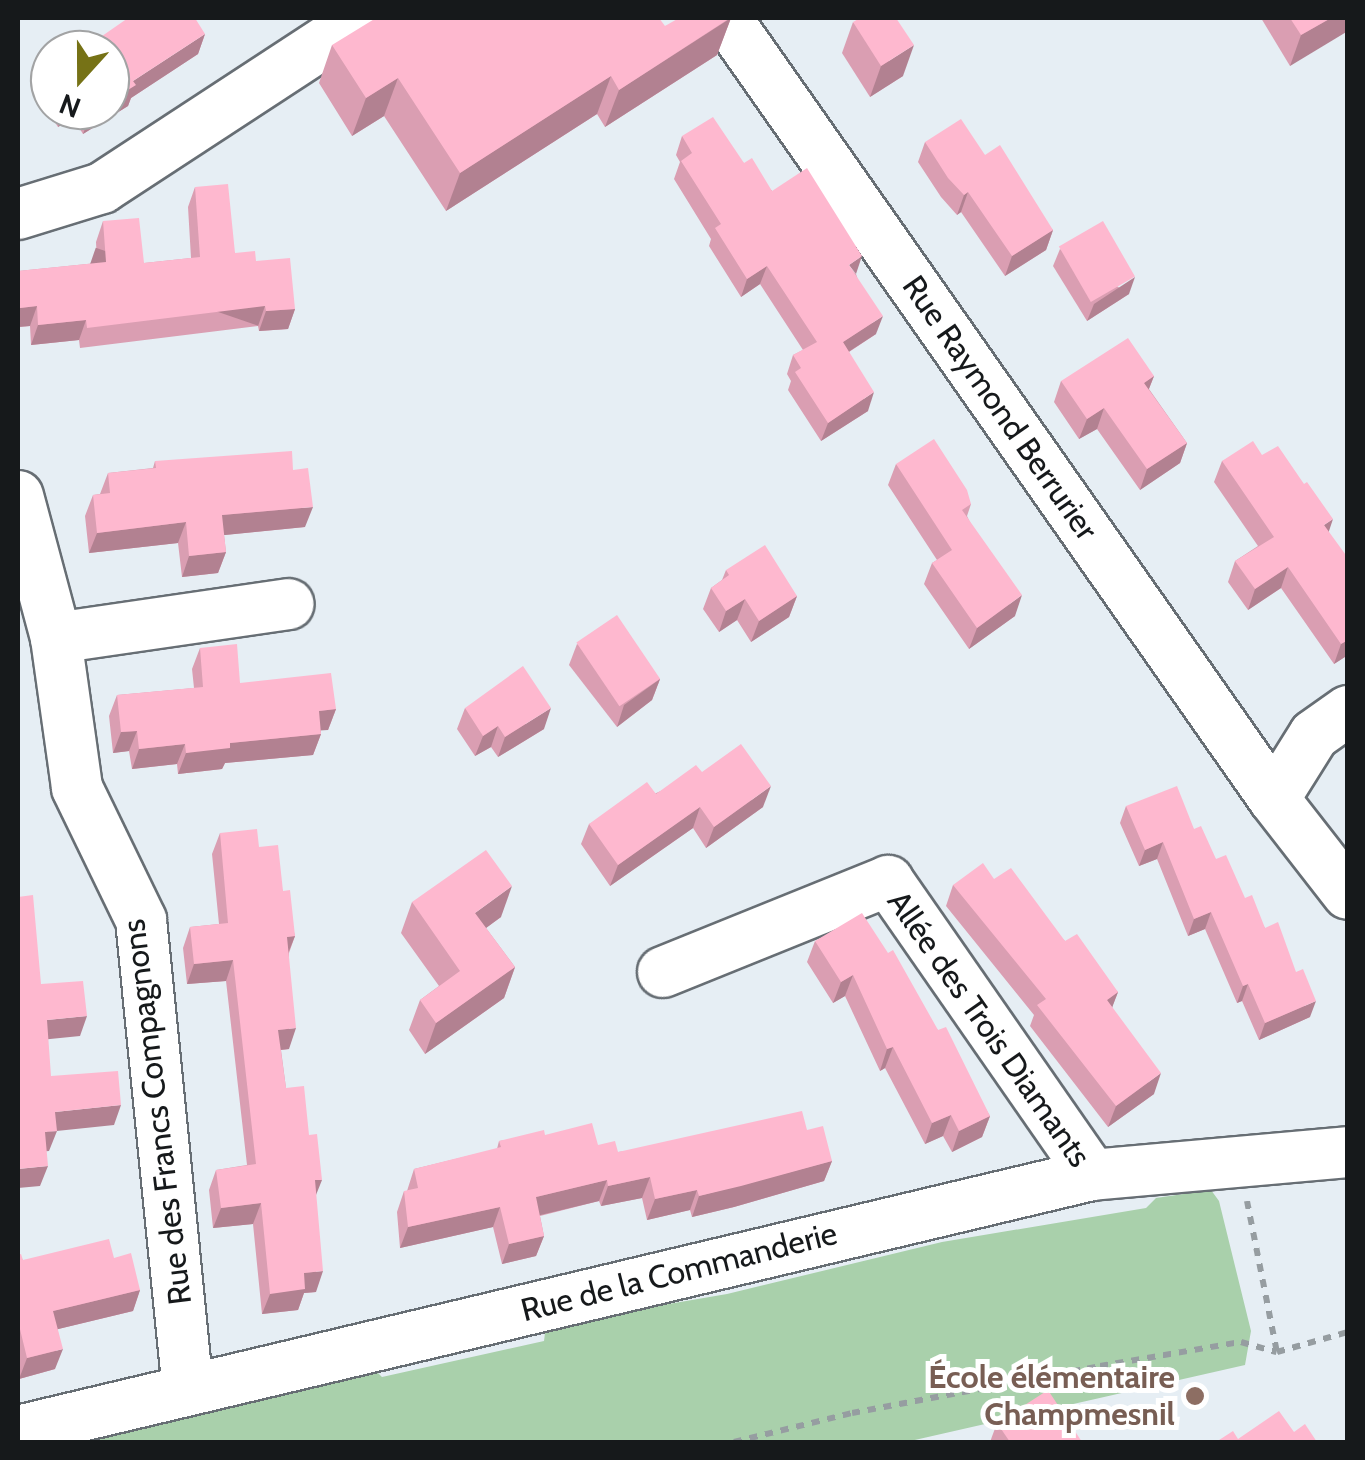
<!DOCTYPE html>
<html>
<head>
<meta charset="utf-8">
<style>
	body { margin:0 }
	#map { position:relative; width:1365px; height:1460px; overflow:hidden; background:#e6eef4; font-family:Cabin,sans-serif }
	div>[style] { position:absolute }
	.green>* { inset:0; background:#a9d0ab }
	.path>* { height:6px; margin-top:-3px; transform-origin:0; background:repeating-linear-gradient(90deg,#969da1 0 8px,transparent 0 16px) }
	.roads { filter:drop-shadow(2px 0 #676e74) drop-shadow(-2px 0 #676e74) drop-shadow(0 2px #676e74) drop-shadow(0 -2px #676e74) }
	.minor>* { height:50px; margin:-25px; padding:0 25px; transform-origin:25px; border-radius:25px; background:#fff }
	.wall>* { inset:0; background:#da9eb2 }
	.shaded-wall>* { inset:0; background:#b28191; transform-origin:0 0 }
	.building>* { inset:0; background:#feb8cf; transform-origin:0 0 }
	.dots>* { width:28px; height:28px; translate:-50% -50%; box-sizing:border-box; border:5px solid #fff; border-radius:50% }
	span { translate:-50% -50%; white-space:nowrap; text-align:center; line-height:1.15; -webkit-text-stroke:10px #fff; paint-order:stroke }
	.street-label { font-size:32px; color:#16191b }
	.education-label { font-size:32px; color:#785e54; font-weight:700 }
	.right { translate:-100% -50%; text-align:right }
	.frame { position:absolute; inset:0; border:20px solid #16191b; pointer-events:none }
	.north { position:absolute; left:30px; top:30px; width:100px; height:100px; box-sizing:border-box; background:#fff; border:2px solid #a2a3a4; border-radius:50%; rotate:201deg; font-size:28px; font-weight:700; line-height:40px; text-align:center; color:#16191b }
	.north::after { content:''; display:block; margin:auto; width:35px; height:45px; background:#767216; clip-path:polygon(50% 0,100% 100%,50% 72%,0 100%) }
</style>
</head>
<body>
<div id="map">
	<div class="green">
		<i style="clip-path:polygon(1211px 1190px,1219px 1201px,1251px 1331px,1245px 1365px,906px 1442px,97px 1442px,101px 1436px,278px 1392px,376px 1371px,382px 1377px,544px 1341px,546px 1325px,727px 1294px,942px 1242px,1146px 1208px,1156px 1198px)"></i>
	</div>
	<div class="path">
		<i style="left:1247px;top:1201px;width:154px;rotate:78.8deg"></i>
		<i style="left:734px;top:1442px;width:122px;rotate:-13.8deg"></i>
		<i style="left:852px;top:1413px;width:252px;rotate:-10.7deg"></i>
		<i style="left:1100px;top:1366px;width:143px;rotate:-9.7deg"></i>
		<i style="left:1241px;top:1342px;width:37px;rotate:16deg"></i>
		<i style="left:1277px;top:1352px;width:74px;rotate:-15.7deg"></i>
	</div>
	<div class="roads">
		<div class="minor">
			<i style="left:726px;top:18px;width:954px;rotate:54.94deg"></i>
			<i style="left:1274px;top:799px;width:120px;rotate:52.1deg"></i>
			<i style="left:18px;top:214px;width:88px;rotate:-17.2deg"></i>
			<i style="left:102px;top:188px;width:311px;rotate:-33.2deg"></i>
			<i style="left:18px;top:496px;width:147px;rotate:75deg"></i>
			<i style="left:56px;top:638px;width:151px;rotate:82deg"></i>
			<i style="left:77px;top:788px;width:147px;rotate:64.1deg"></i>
			<i style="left:141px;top:920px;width:470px;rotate:84.3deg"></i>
			<i style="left:56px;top:638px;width:235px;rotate:-8.3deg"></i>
			<i style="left:1274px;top:799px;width:75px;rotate:-58deg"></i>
			<i style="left:1314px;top:735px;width:42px;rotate:-35.2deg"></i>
			<i style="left:663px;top:972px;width:243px;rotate:-22deg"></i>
			<i style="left:888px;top:881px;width:358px;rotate:55.2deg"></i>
			<i style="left:18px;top:1431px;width:1104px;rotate:-13.41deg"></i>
			<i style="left:1092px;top:1175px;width:257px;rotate:-5.1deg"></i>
		</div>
	</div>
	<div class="wall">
		<i style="clip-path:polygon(731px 18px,717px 55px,605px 127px,597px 114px,446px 211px,384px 116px,352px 136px,319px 83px,332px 45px,665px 26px)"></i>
		<i style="clip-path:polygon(1261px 18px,1348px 18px,1290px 66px)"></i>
		<i style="clip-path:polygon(853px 22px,903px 76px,870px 97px,842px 53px)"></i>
		<i style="clip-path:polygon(205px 34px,198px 54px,131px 98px,128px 106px,83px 134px,73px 118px,58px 127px,38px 96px,45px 76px,50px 72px,50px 110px,110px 110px)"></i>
		<i style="clip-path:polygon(682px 136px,744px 163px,856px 274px,876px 334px,849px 352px,868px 411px,821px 441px,788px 390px,791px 381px,787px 374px,793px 355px,803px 350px,760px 284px,741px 297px,709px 246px,711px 239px,674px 179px,680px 162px,676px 155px)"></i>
		<i style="clip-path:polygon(925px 142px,985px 155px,1053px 230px,1046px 250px,1005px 276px,961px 212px,957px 215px,941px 197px,918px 162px)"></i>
		<i style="clip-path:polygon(195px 187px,235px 253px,256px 261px,295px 309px,288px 329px,259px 331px,258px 326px,80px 348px,79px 340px,31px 345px,30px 326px,18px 327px,18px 271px,97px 263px,96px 242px,103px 221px,144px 263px,191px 258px,188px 207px)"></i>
		<i style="clip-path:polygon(1060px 249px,1129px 294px,1087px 321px,1053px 266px)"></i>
		<i style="clip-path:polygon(1154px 376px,1149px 389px,1187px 443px,1180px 463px,1140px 490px,1097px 429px,1079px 439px,1054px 402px,1061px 381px)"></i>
		<i style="clip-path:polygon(1262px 455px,1329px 532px,1348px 655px,1334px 664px,1281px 588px,1248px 610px,1228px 582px,1235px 561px,1258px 546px,1214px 482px,1222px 461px)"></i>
		<i style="clip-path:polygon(155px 461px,293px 470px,305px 527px,224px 535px,226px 552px,218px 573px,182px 577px,178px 543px,89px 553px,85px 516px,93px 495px,100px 494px,108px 473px,153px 468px)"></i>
		<i style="clip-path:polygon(896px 464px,971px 504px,967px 516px,1015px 616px,969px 649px,924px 584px,932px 563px,937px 560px,888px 485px)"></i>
		<i style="clip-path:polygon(726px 570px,797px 596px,789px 617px,751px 642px,737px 620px,719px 632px,703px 609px,711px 588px,722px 580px)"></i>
		<i style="clip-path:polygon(577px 644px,660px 679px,652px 700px,617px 727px,569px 665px)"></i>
		<i style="clip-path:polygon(200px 648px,240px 683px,336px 709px,328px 730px,321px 730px,321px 734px,313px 755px,225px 763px,222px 769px,178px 774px,177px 764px,132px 769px,129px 751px,113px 753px,109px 716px,117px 695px,194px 688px,192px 669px)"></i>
		<i style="clip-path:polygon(465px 708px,544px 729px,498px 757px,491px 747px,475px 756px,457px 729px)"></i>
		<i style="clip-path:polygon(702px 772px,763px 807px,706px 848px,693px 828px,610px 886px,581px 844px,589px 824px)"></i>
		<i style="clip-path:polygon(1126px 806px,1194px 829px,1265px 928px,1310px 1017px,1259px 1040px,1242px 1001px,1237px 1003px,1205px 929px,1188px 936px,1157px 859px,1139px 866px,1120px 823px)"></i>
		<i style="clip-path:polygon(220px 833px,259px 847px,283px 891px,295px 936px,289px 953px,289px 1049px,281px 1050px,286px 1088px,316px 1196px,316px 1292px,304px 1293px,298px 1310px,262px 1314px,253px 1224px,213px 1228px,209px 1190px,216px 1170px,247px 1165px,226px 981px,187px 984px,183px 948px,190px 927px,219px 924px,212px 854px)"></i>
		<i style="clip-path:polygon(994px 879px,1065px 941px,1118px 992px,1112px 1007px,1154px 1094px,1108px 1127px,1030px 1026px,1034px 1015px,946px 906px,953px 885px)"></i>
		<i style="clip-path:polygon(412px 902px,501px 917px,486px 928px,515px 967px,504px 998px,425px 1054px,409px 1030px,420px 1000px,439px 986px,401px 933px)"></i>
		<i style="clip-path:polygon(815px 941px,938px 1030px,990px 1116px,982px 1137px,952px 1152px,943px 1136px,925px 1144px,885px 1068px,880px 1071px,845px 996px,833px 1003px,807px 962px)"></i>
		<i style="clip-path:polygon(807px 1130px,832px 1161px,824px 1181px,734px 1207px,692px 1217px,690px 1210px,647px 1220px,642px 1198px,601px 1206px,599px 1201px,540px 1216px,544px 1236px,536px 1256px,502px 1264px,493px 1227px,400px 1248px,397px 1212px,404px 1191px,407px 1191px,414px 1169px,497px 1149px,499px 1141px,545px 1135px,598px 1145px,618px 1152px)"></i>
		<i style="clip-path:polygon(18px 1255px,23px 1260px,114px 1258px,140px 1290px,133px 1311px,58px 1329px,55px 1369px,19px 1379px,18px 1372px)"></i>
		<i style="clip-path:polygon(997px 1423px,1082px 1442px,990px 1442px)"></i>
	</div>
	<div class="shaded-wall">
		<i style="clip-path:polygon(731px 18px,717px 55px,605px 127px,619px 90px)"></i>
		<i style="clip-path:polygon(1331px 18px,1348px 18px,1348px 31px,1290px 66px,1301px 35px)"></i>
		<i style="clip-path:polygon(205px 34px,198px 54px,131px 98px,128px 106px,83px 134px,91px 113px,96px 110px,110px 110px,110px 101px,133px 81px)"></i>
		<i style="clip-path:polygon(914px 45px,903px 76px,870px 97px,881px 66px)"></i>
		<i style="clip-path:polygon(611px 76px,597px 114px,446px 211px,460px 173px)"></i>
		<i style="clip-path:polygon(398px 78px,384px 116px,352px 136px,366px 98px)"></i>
		<i style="clip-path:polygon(64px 110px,76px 110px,73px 118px,58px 127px)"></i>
		<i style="clip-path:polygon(968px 192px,961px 212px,957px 215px,964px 195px)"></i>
		<i style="clip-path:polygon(1053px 230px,1046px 250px,1005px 276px,1012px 256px)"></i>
		<i style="clip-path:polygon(862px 256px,856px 274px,849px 265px)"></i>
		<i style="clip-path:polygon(767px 266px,760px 284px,741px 297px,747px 279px)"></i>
		<i style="clip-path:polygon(1135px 277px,1129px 294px,1087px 321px,1094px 304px)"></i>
		<i style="clip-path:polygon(37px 306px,30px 326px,18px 327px,18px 314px,20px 308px)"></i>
		<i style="left:265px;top:306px;width:21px;height:179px;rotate:109deg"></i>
		<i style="clip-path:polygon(295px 309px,288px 329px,259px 331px,266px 311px)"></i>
		<i style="clip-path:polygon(883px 316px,876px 334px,836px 360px,843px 342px)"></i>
		<i style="clip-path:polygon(86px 320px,79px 340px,31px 345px,38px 325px)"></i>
		<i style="clip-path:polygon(1154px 376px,1146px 396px,1144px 383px)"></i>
		<i style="clip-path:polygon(874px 392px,868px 411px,821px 441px,828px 423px)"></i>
		<i style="clip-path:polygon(1104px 408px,1097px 429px,1079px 439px,1087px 419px)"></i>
		<i style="clip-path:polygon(1187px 443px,1180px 463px,1140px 490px,1147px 469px)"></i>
		<i style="clip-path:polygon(313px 507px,305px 527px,215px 536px,222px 515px)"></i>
		<i style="clip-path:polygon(1333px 519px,1326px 540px,1324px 525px)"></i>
		<i style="clip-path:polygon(186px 522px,178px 543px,89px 553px,97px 533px)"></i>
		<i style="clip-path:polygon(226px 552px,218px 573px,182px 577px,189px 556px)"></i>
		<i style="clip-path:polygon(1288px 567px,1281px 588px,1248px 610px,1255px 589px)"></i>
		<i style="clip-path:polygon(1022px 595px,1015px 616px,969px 649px,977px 628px)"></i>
		<i style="clip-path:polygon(797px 596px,789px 617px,751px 642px,759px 621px)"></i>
		<i style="clip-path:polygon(745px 599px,737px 620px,719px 632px,726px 611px)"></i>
		<i style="clip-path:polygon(1348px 640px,1348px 655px,1334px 664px,1341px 644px)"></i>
		<i style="clip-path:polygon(660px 679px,652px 700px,617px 727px,624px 705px)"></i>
		<i style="clip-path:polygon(551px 708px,544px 729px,498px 757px,505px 737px)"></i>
		<i style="clip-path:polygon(336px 709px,328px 730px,312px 731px,319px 711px)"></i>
		<i style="clip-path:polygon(498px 726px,491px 747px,475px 756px,483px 736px)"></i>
		<i style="clip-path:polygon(137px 731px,129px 751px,113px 753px,121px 732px)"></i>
		<i style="clip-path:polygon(321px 734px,313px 755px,225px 763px,222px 769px,178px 774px,186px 753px,230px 743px)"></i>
		<i style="clip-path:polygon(185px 744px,177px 764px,132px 769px,139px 749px)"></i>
		<i style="clip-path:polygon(771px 786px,763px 807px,706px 848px,714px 827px)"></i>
		<i style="clip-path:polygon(700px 807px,693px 828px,610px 886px,618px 865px)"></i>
		<i style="clip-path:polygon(1163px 842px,1157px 859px,1139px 866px,1145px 850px)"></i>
		<i style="clip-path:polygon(512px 886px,501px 917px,464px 944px,475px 913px)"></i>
		<i style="clip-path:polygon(1211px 912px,1205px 929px,1188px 936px,1194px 919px)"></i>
		<i style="clip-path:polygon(295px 936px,287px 956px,287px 937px)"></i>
		<i style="clip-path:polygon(233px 960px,226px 981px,187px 984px,194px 964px)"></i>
		<i style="clip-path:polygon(515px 967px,504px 998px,425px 1054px,436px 1023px)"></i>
		<i style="clip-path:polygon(853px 975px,845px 996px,833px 1003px,841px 982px)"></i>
		<i style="clip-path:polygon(1248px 984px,1242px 1001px,1237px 1003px,1243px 986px)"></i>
		<i style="clip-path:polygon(1118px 992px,1110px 1013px,1107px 1000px)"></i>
		<i style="clip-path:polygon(1316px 1001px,1310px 1017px,1259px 1040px,1265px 1023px)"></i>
		<i style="clip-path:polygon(87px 1016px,80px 1036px,40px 1040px,47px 1020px)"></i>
		<i style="clip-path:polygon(296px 1028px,289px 1049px,270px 1051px,278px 1030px)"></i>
		<i style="clip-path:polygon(893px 1047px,885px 1068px,880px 1071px,887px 1049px)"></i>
		<i style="clip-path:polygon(1161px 1073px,1154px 1094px,1108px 1127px,1116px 1106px)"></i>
		<i style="clip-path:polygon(121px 1105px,114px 1125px,47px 1132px,55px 1112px)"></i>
		<i style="clip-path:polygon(951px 1115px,943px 1136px,925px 1144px,932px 1123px)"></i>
		<i style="clip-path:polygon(990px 1116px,982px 1137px,952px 1152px,959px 1131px)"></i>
		<i style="clip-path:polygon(57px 1131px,49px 1151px,38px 1152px,45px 1132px)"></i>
		<i style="clip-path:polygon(832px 1161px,824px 1181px,734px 1207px,692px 1217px,699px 1196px)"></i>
		<i style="clip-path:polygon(48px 1166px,40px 1186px,18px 1188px,18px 1169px)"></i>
		<i style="clip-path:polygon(650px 1177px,642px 1198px,601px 1206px,608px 1186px)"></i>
		<i style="clip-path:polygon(315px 1180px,322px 1180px,314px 1200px)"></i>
		<i style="clip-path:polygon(607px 1180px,599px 1201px,528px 1218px,536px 1197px)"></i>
		<i style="clip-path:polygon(697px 1190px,690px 1210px,647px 1220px,655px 1199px)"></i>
		<i style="clip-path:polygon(261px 1203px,253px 1224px,213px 1228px,221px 1208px)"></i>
		<i style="clip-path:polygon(500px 1207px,493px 1227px,400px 1248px,408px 1227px)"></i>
		<i style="clip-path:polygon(544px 1236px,536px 1256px,502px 1264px,509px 1244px)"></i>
		<i style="clip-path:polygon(323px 1271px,316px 1292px,304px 1293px,298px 1310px,262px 1314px,270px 1294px,304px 1273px)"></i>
		<i style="clip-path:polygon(140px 1290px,133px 1311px,46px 1332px,53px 1311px)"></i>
		<i style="clip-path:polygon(63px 1349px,55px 1369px,19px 1379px,27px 1358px)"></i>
	</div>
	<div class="building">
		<i style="clip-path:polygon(128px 18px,195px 18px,205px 34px,133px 81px,136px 85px,110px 101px,110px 50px,82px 50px)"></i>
		<i style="clip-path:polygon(376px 18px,659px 18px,665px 26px,679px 18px,730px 18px,619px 90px,611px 76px,460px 173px,398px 78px,366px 98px,332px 45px)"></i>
		<i style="clip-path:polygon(860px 18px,896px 18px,914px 45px,881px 66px,853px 22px)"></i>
		<i style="clip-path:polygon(1290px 18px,1331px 18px,1301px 35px)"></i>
		<i style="clip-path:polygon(713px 117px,744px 163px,752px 158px,772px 191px,807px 168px,862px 256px,849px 265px,883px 316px,843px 342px,874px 392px,828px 423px,795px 372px,801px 368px,793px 355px,817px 342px,767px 266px,747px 279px,715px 228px,721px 224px,681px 161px,692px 153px,682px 136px)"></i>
		<i style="clip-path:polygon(961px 119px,985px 155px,1000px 145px,1053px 230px,1012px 256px,968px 192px,964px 195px,948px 178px,925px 142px)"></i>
		<i style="clip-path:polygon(228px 184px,235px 253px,255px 251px,256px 261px,290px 258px,295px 309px,266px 311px,265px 306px,87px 328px,86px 320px,38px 325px,37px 306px,20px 308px,18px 271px,106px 262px,103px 221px,139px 218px,144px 263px,200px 257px,195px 187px)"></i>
		<i style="left:1103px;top:221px;width:64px;height:51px;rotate:60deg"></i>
		<i style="clip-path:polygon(1128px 338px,1154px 376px,1144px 383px,1187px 443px,1147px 469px,1104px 408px,1087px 419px,1061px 381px)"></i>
		<i style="clip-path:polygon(934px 439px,967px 490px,971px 504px,962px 510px,1022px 595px,977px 628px,932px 563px,952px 550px,896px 464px)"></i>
		<i style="clip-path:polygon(1253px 441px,1262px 455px,1278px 446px,1304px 484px,1307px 482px,1333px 519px,1324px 525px,1348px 558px,1348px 640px,1341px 644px,1288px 567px,1255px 589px,1235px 561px,1274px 537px,1222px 461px)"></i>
		<i style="clip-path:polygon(292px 451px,293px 470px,308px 468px,313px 507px,222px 515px,226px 552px,189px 556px,186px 522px,97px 533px,93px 495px,110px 493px,108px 473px,156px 468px,155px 461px)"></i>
		<i style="clip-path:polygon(765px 545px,797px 596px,759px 621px,745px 599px,726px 611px,711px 588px,729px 575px,726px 570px)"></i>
		<i style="left:617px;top:615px;width:77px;height:49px;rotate:56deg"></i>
		<i style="clip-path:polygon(237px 644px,240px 683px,331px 673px,336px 709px,319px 711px,321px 734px,230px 743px,230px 748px,186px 753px,185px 744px,139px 749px,137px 731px,121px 732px,117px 695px,203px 687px,200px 648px)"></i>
		<i style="clip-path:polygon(523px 666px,551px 708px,505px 737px,498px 726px,483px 736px,465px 708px)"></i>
		<i style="clip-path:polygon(741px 744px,771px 786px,714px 827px,700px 807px,618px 865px,589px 824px,647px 782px,656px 794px,696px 765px,702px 772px)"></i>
		<i style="clip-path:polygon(1177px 786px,1194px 829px,1201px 826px,1216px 859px,1226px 855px,1245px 898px,1252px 895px,1265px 928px,1278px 922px,1296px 972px,1303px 969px,1316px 1001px,1265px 1023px,1248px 984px,1243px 986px,1211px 912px,1194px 919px,1163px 842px,1145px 850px,1126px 806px)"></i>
		<i style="clip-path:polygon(257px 829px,259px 847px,278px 845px,283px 891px,290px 890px,295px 936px,287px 937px,296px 1028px,278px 1030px,286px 1088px,304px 1086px,309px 1135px,317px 1134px,322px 1180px,315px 1180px,323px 1271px,304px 1273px,305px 1289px,270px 1294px,261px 1203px,221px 1208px,216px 1170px,256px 1164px,233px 960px,194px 964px,190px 927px,228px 923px,220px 833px)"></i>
		<i style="clip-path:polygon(486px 850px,512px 886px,475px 913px,515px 967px,436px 1023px,420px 1000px,460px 971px,412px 902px)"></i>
		<i style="clip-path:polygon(983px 863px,994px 879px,1011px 868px,1065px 941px,1077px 934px,1118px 992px,1107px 1000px,1161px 1073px,1116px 1106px,1037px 1005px,1046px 999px,953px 885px)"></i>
		<i style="clip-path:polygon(33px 895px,41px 984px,83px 981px,87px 1016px,47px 1020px,51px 1076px,118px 1071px,121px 1105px,55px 1112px,57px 1131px,45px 1132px,48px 1166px,18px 1169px,18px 897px)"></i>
		<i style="clip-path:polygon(862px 913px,888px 953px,893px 950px,938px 1030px,946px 1027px,990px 1116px,959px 1131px,951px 1115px,932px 1123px,893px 1047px,887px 1049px,853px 975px,841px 982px,815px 941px)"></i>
		<i style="clip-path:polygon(802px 1111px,807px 1130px,823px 1126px,832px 1161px,741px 1186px,699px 1196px,697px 1190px,655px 1199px,650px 1177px,608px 1186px,607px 1180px,536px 1197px,544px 1236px,509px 1244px,500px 1207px,408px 1227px,404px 1191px,418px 1188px,414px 1169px,501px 1147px,499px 1141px,544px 1130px,545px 1135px,592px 1123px,598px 1145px,615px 1141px,618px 1152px)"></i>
		<i style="clip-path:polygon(109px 1239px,114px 1258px,131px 1253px,140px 1290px,53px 1311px,63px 1349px,27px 1358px,18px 1321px,18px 1255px,21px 1254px,23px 1260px)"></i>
		<i style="clip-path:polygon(1048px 1390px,1082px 1442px,1010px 1442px,997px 1423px)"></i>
		<i style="clip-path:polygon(1279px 1411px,1294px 1432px,1305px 1424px,1317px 1442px,1216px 1442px,1233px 1431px,1238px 1439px)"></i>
	</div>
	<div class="dots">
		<i style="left:1195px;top:1396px;background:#8d6e63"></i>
	</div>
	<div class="street-label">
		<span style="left:1000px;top:408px;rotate:55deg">Rue Raymond Berrurier</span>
		<span style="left:989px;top:1029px;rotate:55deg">Allée des Trois Diamants</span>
		<span style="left:157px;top:1112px;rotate:-97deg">Rue des Francs Compagnons</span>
		<span style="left:679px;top:1272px;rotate:-14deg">Rue de la Commanderie</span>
	</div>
	<div class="education-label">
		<span class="right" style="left:1175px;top:1396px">École élémentaire<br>Champmesnil</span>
	</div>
	<div class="frame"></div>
	<div class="north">N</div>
</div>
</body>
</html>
